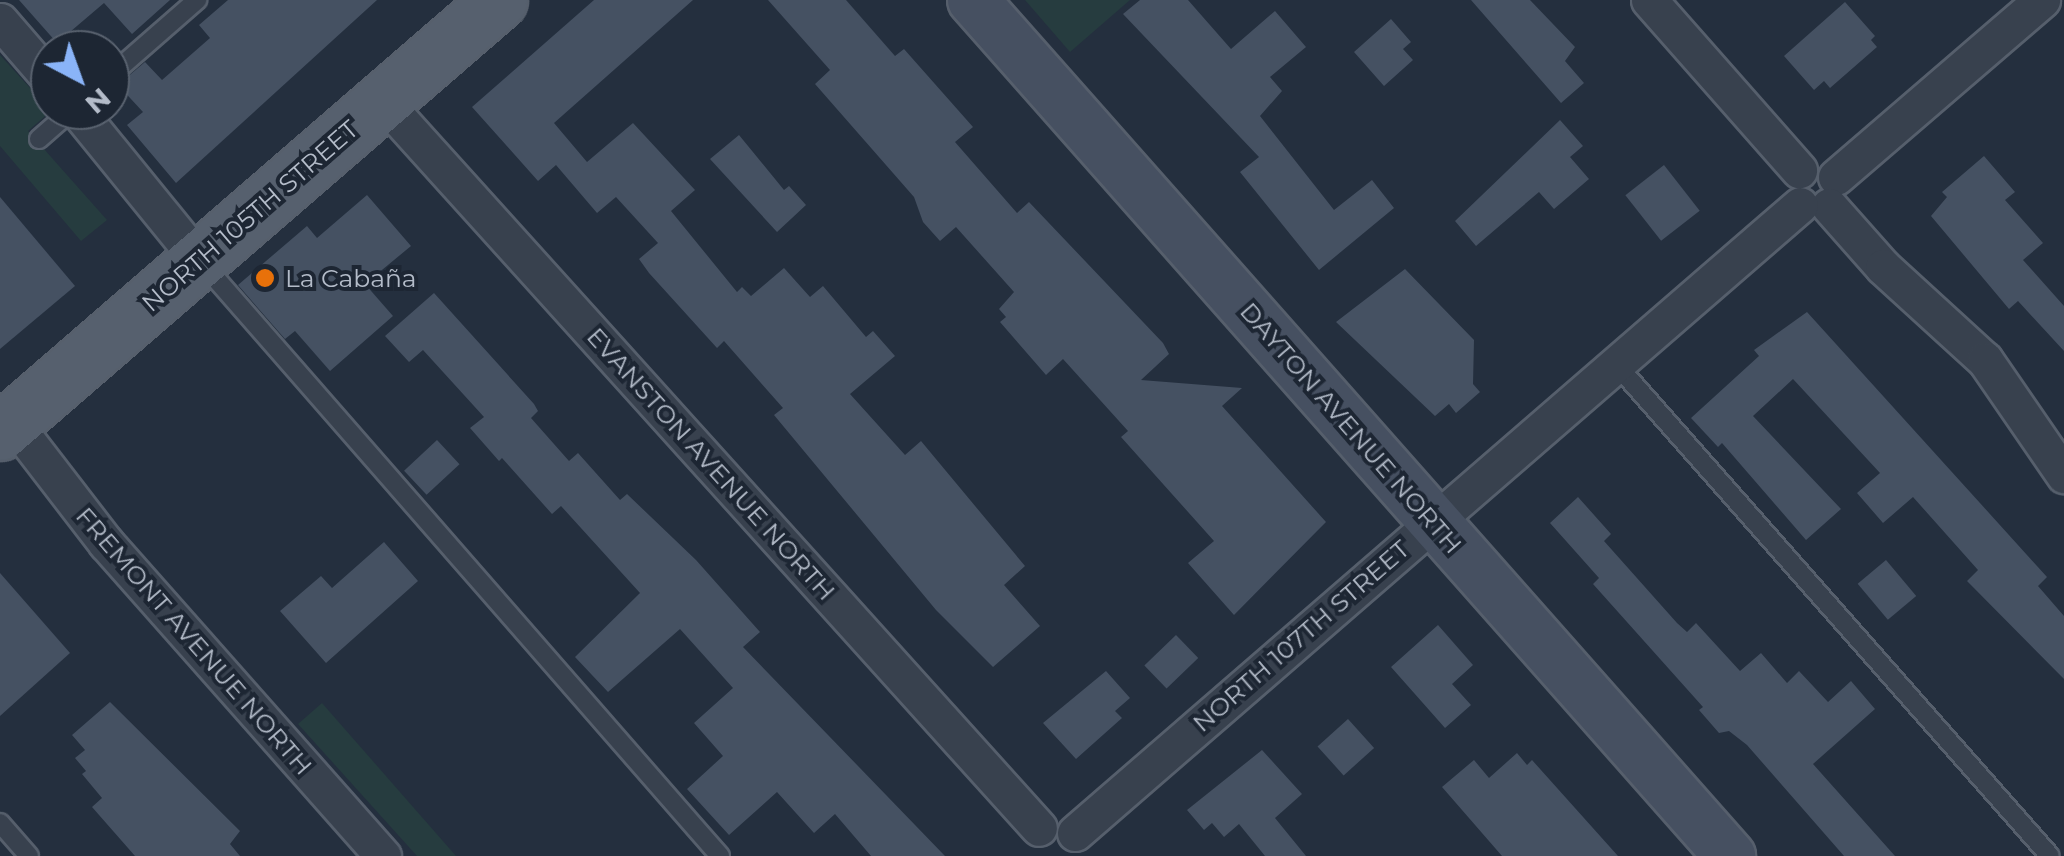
<!DOCTYPE html>
<html>
<head>
<meta charset="utf-8">
<style>
	body { margin:0 }
	#map { position:relative; width:2064px; height:856px; overflow:hidden; background:#242f3e; font-family:Montserrat,sans-serif }
	div>[style] { position:absolute }
	.green>* { inset:0; background:#263c3f }
	.building>* { inset:0; background:#455162; transform-origin:0 0 }
	.roads { filter:drop-shadow(2px 0 #565f6c) drop-shadow(-2px 0 #565f6c) drop-shadow(0 2px #565f6c) drop-shadow(0 -2px #565f6c) }
	.lane>* { height:18px; margin:-9px; padding:0 9px; transform-origin:9px; border-radius:9px; background:#38414e }
	.street>* { height:35px; margin:-17.5px; padding:0 17.5px; transform-origin:17.5px; border-radius:17.5px; background:#38414e }
	.secondary>* { height:50px; margin:-25px; padding:0 25px; transform-origin:25px; border-radius:25px; background:#465061 }
	.primary>* { height:55px; margin:-27.5px; padding:0 27.5px; transform-origin:27.5px; border-radius:27.5px; background:#56606e }
	.dots>* { width:28px; height:28px; translate:-50% -50%; box-sizing:border-box; border:5px solid #1d2633; border-radius:50% }
	span { translate:-50% -50%; white-space:nowrap; text-align:center; line-height:1.15; -webkit-text-stroke:8px #1d2633; paint-order:stroke }
	.street-label { font-size:25px; color:#b4bcc9 }
	.poi-label { font-size:25px; color:#b4bcc9 }
	.left { translate:0 -50%; text-align:left }
	.north { position:absolute; left:30px; top:30px; width:100px; height:100px; box-sizing:border-box; background:#1d2633; border:2px solid #59626f; border-radius:50%; rotate:139deg; font-size:28px; font-weight:700; line-height:40px; text-align:center; color:#b4bcc9 }
	.north::after { content:''; display:block; margin:auto; width:35px; height:45px; background:#8ab4f8; clip-path:polygon(50% 0,100% 100%,50% 72%,0 100%) }
</style>
</head>
<body>
<div id="map">
	<div class="green">
		<i style="clip-path:polygon(1025px 0,1130px 0,1070px 52px)"></i>
		<i style="clip-path:polygon(0 55px,51px 111px,28px 131px,107px 220px,81px 241px,0 146px)"></i>
		<i style="clip-path:polygon(322px 703px,456px 856px,417px 856px,298px 724px)"></i>
	</div>
	<div class="building">
		<i style="clip-path:polygon(19px 0,170px 0,132px 34px,104px 3px,57px 43px)"></i>
		<i style="clip-path:polygon(228px 0,377px 0,176px 183px,127px 125px,143px 112px,118px 85px,145px 62px,162px 80px,210px 38px,199px 25px)"></i>
		<i style="clip-path:polygon(594px 0,693px 0,554px 123px,587px 162px,633px 123px,695px 190px,671px 211px,737px 292px,742px 287px,751px 296px,784px 268px,810px 297px,823px 286px,866px 337px,873px 331px,895px 356px,850px 394px,905px 455px,921px 441px,1025px 566px,1004px 585px,1040px 626px,993px 667px,936px 610px,774px 415px,783px 408px,724px 341px,717px 348px,649px 273px,639px 259px,658px 243px,616px 197px,597px 213px,556px 165px,538px 181px,472px 107px)"></i>
		<i style="clip-path:polygon(768px 0,846px 0,895px 56px,904px 49px,973px 127px,955px 142px,1017px 213px,1029px 202px,1163px 343px,1169px 354px,1141px 380px,1242px 388px,1222px 406px,1326px 522px,1234px 615px,1188px 563px,1214px 541px,1121px 437px,1128px 431px,1063px 359px,1046px 375px,1000px 322px,1006px 317px,999px 309px,1014px 292px,956px 227px,940px 241px,923px 222px,914px 197px,815px 84px,830px 70px)"></i>
		<i style="clip-path:polygon(1140px 0,1188px 0,1231px 49px,1275px 11px,1306px 47px,1270px 77px,1282px 91px,1260px 116px,1334px 210px,1372px 180px,1394px 208px,1319px 270px,1240px 172px,1259px 157px,1123px 14px)"></i>
		<i style="clip-path:polygon(1471px 0,1530px 0,1575px 47px,1565px 61px,1584px 83px,1561px 103px)"></i>
		<i style="clip-path:polygon(1845px 2px,1875px 36px,1871px 40px,1877px 47px,1830px 88px,1824px 81px,1814px 90px,1784px 56px)"></i>
		<i style="clip-path:polygon(1391px 19px,1411px 42px,1403px 49px,1413px 60px,1384px 86px,1354px 52px)"></i>
		<i style="clip-path:polygon(1560px 120px,1583px 146px,1570px 157px,1589px 179px,1554px 209px,1539px 192px,1476px 246px,1455px 221px)"></i>
		<i style="clip-path:polygon(739px 135px,784px 190px,789px 186px,806px 205px,777px 232px,710px 159px)"></i>
		<i style="clip-path:polygon(1984px 156px,2015px 192px,2005px 200px,2043px 243px,2023px 260px,2064px 306px,2064px 351px,2018px 301px,2009px 309px,1931px 216px,1947px 197px,1942px 192px)"></i>
		<i style="left:1664px;top:165px;width:58px;height:49px;rotate:52deg"></i>
		<i style="clip-path:polygon(367px 195px,411px 246px,365px 284px,393px 316px,330px 371px,295px 331px,285px 339px,238px 285px,307px 226px,317px 238px)"></i>
		<i style="clip-path:polygon(0 197px,75px 286px,0 349px)"></i>
		<i style="clip-path:polygon(1405px 269px,1474px 340px,1473px 384px,1480px 392px,1456px 413px,1449px 404px,1435px 416px,1336px 322px)"></i>
		<i style="clip-path:polygon(434px 293px,534px 404px,538px 411px,531px 418px,569px 461px,578px 453px,620px 500px,627px 494px,696px 560px,760px 632px,743px 647px,945px 856px,871px 856px,835px 814px,814px 833px,777px 792px,729px 835px,687px 789px,723px 756px,694px 723px,733px 688px,680px 629px,608px 692px,575px 657px,640px 593px,561px 506px,552px 514px,502px 458px,499px 461px,470px 428px,484px 417px,423px 350px,409px 362px,385px 336px)"></i>
		<i style="clip-path:polygon(1807px 312px,2047px 577px,2038px 586px,2064px 616px,2064px 679px,1967px 581px,1978px 570px,1913px 497px,1883px 523px,1857px 493px,1880px 473px,1793px 379px,1753px 416px,1841px 509px,1806px 540px,1722px 443px,1718px 447px,1691px 418px,1759px 356px,1754px 350px)"></i>
		<i style="left:437px;top:440px;width:33px;height:45px;rotate:47deg"></i>
		<i style="clip-path:polygon(1578px 497px,1611px 534px,1604px 541px,1677px 623px,1687px 632px,1696px 623px,1740px 671px,1761px 653px,1787px 683px,1799px 671px,1828px 702px,1851px 681px,1875px 709px,1813px 764px,1895px 856px,1844px 856px,1747px 745px,1729px 731px,1719px 733px,1699px 710px,1703px 707px,1593px 584px,1599px 578px,1550px 523px)"></i>
		<i style="clip-path:polygon(384px 542px,418px 581px,326px 663px,280px 611px,321px 576px,332px 588px)"></i>
		<i style="left:1886px;top:560px;width:47px;height:37px;rotate:50deg"></i>
		<i style="clip-path:polygon(0 573px,70px 653px,0 716px)"></i>
		<i style="clip-path:polygon(1438px 625px,1473px 665px,1452px 684px,1471px 705px,1445px 728px,1391px 667px)"></i>
		<i style="left:1176px;top:635px;width:32px;height:44px;rotate:46deg"></i>
		<i style="clip-path:polygon(1106px 671px,1130px 698px,1115px 711px,1122px 718px,1076px 759px,1043px 723px)"></i>
		<i style="clip-path:polygon(110px 702px,240px 831px,230px 844px,240px 856px,135px 856px,92px 807px,102px 798px,82px 774px,86px 771px,75px 758px,85px 750px,72px 735px)"></i>
		<i style="left:1348px;top:719px;width:39px;height:41px;rotate:48deg"></i>
		<i style="clip-path:polygon(1262px 750px,1302px 794px,1275px 818px,1306px 856px,1265px 856px,1239px 824px,1224px 837px,1212px 823px,1204px 830px,1187px 810px)"></i>
		<i style="clip-path:polygon(1517px 753px,1527px 765px,1532px 760px,1618px 856px,1502px 856px,1442px 787px,1474px 760px,1489px 778px)"></i>
	</div>
	<div class="roads">
		<div class="lane">
			<i style="left:110px;top:76px;width:116px;rotate:-41.1deg"></i>
			<i style="left:39px;top:139px;width:44px;rotate:-41.3deg"></i>
			<i style="left:203px;top:264px;width:786px;rotate:48.87deg"></i>
			<i style="left:1615px;top:363px;width:657px;rotate:48.58deg"></i>
			<i style="left:0;top:823px;width:44px;rotate:48.7deg"></i>
		</div>
		<div class="street">
			<i style="left:1649px;top:0;width:227px;rotate:48.6deg"></i>
			<i style="left:0;top:21px;width:77px;rotate:49.2deg"></i>
			<i style="left:383px;top:101px;width:979px;rotate:47.94deg"></i>
			<i style="left:77px;top:110px;width:193px;rotate:50.9deg"></i>
			<i style="left:1836px;top:177px;width:272px;rotate:-40.7deg"></i>
			<i style="left:1829px;top:206px;width:81px;rotate:48.5deg"></i>
			<i style="left:1883px;top:267px;width:138px;rotate:42.4deg"></i>
			<i style="left:1985px;top:360px;width:140px;rotate:55.5deg"></i>
			<i style="left:12px;top:421px;width:154px;rotate:52.4deg"></i>
			<i style="left:106px;top:543px;width:418px;rotate:48.5deg"></i>
			<i style="left:1075px;top:833px;width:959px;rotate:-40.9deg"></i>
		</div>
		<div class="secondary">
			<i style="left:973px;top:0;width:1143px;rotate:48.51deg"></i>
		</div>
		<div class="primary">
			<i style="left:0;top:432px;width:660px;rotate:-40.88deg"></i>
		</div>
	</div>
	<div class="dots">
		<i style="left:265px;top:278px;background:#e8710a"></i>
	</div>
	<div class="street-label">
		<span style="left:250px;top:216px;rotate:-41deg">NORTH 105TH STREET</span>
		<span style="left:1351px;top:428px;rotate:49deg">DAYTON AVENUE NORTH</span>
		<span style="left:711px;top:464px;rotate:48deg">EVANSTON AVENUE NORTH</span>
		<span style="left:1301px;top:636px;rotate:-41deg">NORTH 107TH STREET</span>
		<span style="left:194px;top:641px;rotate:49deg">FREMONT AVENUE NORTH</span>
	</div>
	<div class="poi-label">
		<span class="left" style="left:285px;top:278px">La Cabaña</span>
	</div>
	<div class="north">N</div>
</div>
</body>
</html>
